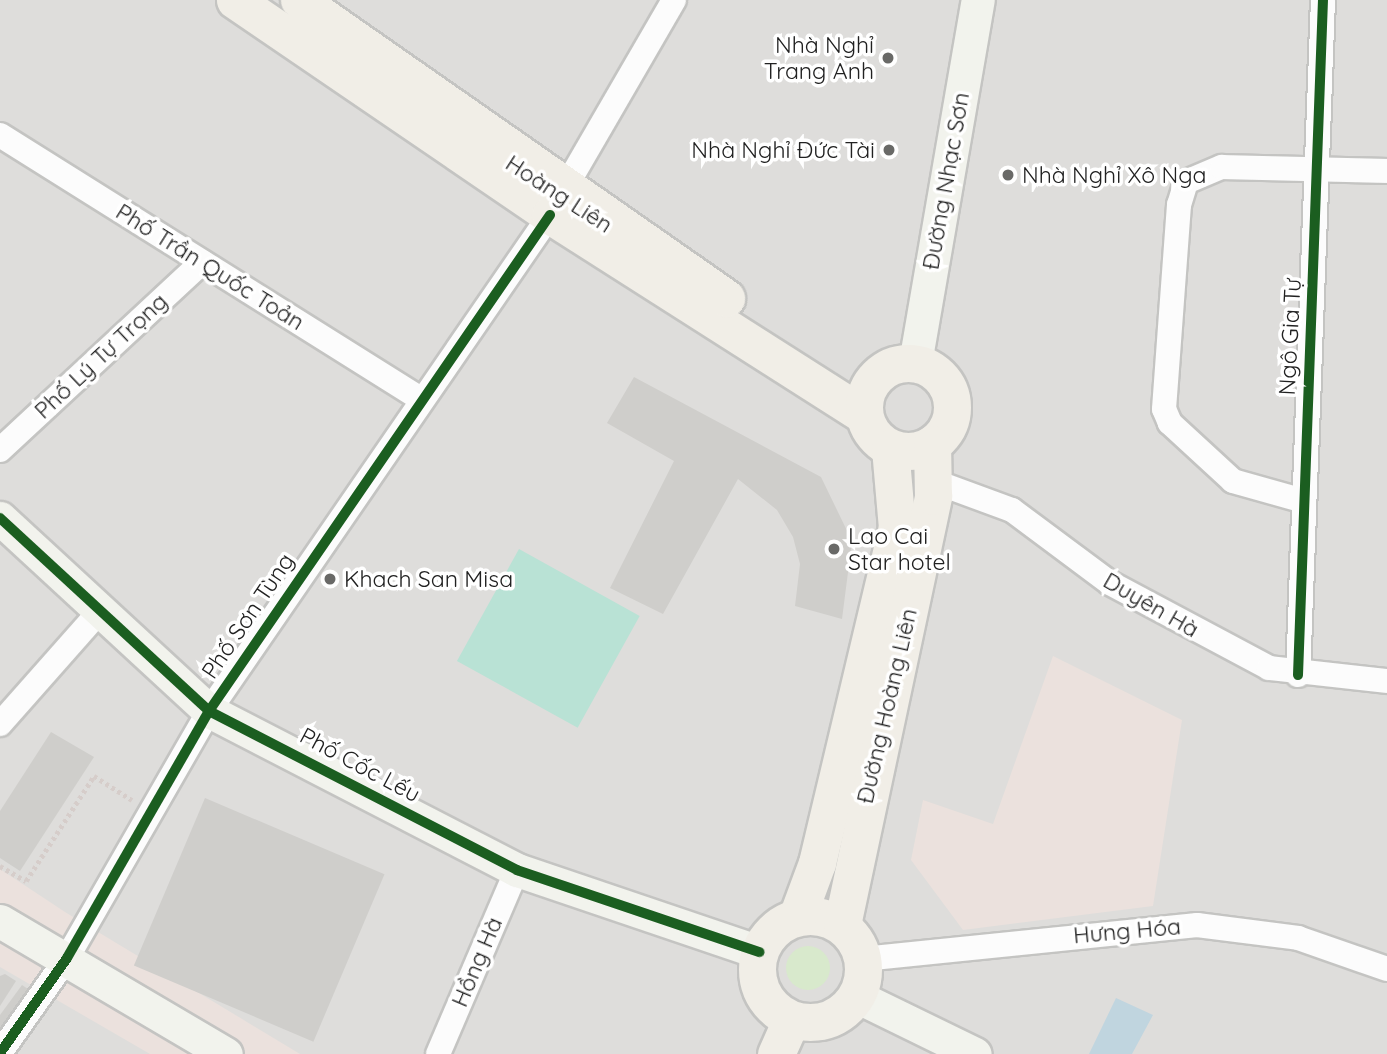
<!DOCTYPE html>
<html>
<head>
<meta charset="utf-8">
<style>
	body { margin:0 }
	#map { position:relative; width:1387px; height:1054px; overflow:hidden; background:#eeeeea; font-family:Quicksand,sans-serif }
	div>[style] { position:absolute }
	.residential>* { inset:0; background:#dedddb; transform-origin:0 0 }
	.commercial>* { inset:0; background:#ebe1dd }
	.grass>* { inset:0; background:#d8e9cc }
	.round { border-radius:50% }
	.pitch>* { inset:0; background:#b9e2d5; transform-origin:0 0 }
	.water>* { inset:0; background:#c0d5df }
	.building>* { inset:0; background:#cfcecb; transform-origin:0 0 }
	.path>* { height:4.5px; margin-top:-2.25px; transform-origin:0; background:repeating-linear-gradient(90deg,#d6cdca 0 3.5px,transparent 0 7px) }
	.roads { filter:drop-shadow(2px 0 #c4c4c2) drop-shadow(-2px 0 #c4c4c2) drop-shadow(0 2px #c4c4c2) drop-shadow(0 -2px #c4c4c2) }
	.street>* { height:24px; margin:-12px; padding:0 12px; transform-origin:12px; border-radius:12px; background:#fcfcfc }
	.secondary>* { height:33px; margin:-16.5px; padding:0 16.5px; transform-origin:16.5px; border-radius:16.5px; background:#f2f3ed }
	.primary>* { height:37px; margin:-18.5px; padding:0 18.5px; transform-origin:18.5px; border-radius:18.5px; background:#f1eee7 }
	.primary>.ring { margin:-18.5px; padding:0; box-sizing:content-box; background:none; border:37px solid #f1eee7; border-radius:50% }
	.cycleway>* { height:10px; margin:-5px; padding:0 5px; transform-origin:5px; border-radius:5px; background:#1b5e20 }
	.dots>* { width:19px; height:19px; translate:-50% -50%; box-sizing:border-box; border:4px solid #fff; border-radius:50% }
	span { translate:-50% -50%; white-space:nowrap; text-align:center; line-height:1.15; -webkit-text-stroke:7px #fff; paint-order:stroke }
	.poi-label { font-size:23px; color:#212121 }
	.right { translate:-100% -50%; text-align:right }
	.left { translate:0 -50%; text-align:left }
	.street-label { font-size:23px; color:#212121 }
</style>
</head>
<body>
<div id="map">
	<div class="residential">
		<i style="left:0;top:0;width:1387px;height:1054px"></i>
	</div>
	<div class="commercial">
		<i style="clip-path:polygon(1053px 656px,1182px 720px,1153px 906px,963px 930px,911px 860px,923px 800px,993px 824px)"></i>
		<i style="clip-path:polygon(0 869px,65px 912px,300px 1054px,150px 1054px,0 967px)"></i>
	</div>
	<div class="grass">
		<i class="round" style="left:786px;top:946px;width:44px;height:44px"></i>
	</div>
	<div class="pitch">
		<i style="left:519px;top:549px;width:138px;height:128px;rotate:29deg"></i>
	</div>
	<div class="water">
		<i style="clip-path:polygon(1116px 998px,1153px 1015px,1132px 1054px,1089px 1054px)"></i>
	</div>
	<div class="building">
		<i style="clip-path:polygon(634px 377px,821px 477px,852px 541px,842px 619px,795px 606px,800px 564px,793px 537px,777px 510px,738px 479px,663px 614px,610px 588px,674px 461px,607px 423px)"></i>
		<i style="clip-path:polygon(51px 732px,94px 757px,20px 871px,0 858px,0 811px)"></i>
		<i style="left:205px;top:798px;width:195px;height:182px;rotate:23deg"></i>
		<i style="clip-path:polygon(5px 974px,16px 981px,0 1006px,0 976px)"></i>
		<i style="clip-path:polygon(22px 985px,34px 993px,0 1041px,0 1015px)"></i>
	</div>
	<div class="path">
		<i style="left:0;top:866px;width:30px;rotate:30deg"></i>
		<i style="left:26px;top:881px;width:125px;rotate:-57.1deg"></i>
		<i style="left:94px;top:776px;width:45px;rotate:32.3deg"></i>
	</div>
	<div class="roads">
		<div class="street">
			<i style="left:0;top:135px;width:496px;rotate:32.1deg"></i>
			<i style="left:565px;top:188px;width:217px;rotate:-59.9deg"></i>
			<i style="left:0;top:450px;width:276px;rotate:-42.9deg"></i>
			<i style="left:933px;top:481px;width:84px;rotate:20.2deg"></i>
			<i style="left:1012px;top:510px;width:122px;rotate:36.7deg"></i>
			<i style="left:1110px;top:583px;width:180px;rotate:28.1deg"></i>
			<i style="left:1269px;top:668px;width:119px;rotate:6.3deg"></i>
			<i style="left:1304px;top:501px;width:74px;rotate:-164.3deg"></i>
			<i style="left:1233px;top:481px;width:86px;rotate:-137.4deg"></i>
			<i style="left:1170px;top:423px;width:15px;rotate:-113deg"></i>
			<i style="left:1164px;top:409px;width:205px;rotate:-85.8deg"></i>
			<i style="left:1179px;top:205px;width:24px;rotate:-73deg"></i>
			<i style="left:1186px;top:182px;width:39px;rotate:-23deg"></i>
			<i style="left:1222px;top:167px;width:165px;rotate:1.4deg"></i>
			<i style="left:1298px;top:675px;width:675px;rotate:-87.88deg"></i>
			<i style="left:0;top:724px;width:149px;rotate:-48.5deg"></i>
			<i style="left:863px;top:959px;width:336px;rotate:-5.8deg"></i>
			<i style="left:1197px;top:925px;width:102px;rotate:7.3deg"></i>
			<i style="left:1298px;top:938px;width:94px;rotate:19.2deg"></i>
			<i style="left:0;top:1053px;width:116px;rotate:-54.8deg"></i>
			<i style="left:67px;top:958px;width:285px;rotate:-60.1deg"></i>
			<i style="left:209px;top:711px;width:602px;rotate:-55.49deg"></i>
			<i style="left:438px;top:1054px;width:200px;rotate:-66.8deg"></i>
		</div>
		<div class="secondary">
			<i style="left:915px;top:363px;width:368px;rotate:-80.2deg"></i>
			<i style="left:0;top:518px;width:284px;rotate:42.7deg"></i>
			<i style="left:209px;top:711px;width:347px;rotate:27.3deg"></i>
			<i style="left:517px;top:870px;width:256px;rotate:18.7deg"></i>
			<i style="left:0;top:921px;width:262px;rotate:30.5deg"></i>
			<i style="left:856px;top:996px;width:132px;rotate:26deg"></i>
		</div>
		<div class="primary">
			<i style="left:235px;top:0;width:381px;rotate:34.3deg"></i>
			<i style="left:550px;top:215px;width:372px;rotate:32.5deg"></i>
			<i style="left:299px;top:0;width:521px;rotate:34.91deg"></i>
			<i class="ring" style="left:864px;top:363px;width:51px;height:51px"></i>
			<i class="ring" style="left:757px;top:916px;width:69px;height:69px"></i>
			<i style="left:797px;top:917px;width:58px;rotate:-69.7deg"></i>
			<i style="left:817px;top:863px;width:344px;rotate:-76.6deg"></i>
			<i style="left:897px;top:528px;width:80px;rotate:-95deg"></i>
			<i style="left:842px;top:925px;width:439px;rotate:-78deg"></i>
			<i style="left:933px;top:496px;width:52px;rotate:-91.1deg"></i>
			<i style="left:776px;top:1054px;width:36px;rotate:-66deg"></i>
		</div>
	</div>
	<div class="cycleway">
		<i style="left:0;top:518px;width:284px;rotate:42.7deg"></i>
		<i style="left:209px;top:711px;width:347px;rotate:27.3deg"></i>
		<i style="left:517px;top:870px;width:256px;rotate:18.7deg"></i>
		<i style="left:1298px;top:675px;width:675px;rotate:-87.88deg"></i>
		<i style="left:0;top:1053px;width:116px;rotate:-54.8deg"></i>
		<i style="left:67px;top:958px;width:285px;rotate:-60.1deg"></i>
		<i style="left:209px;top:711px;width:602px;rotate:-55.49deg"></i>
	</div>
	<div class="dots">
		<i style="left:888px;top:58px;background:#696967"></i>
		<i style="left:889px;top:150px;background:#696967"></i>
		<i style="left:1008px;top:175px;background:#696967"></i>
		<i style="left:834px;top:549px;background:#696967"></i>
		<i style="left:330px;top:579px;background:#696967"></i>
	</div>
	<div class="poi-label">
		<span class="right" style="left:874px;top:58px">Nhà Nghỉ<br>Trang Anh</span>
		<span class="right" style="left:875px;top:150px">Nhà Nghỉ Đức Tài</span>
		<span class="left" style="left:1022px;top:175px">Nhà Nghỉ Xô Nga</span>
		<span class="left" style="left:848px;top:549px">Lao Cai<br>Star hotel</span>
		<span class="left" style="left:344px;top:579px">Khach San Misa</span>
	</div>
	<div class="street-label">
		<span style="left:946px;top:181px;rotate:-80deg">Đường Nhạc Sơn</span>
		<span style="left:559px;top:194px;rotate:33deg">Hoàng Liên</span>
		<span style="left:210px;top:267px;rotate:32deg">Phố Trần Quốc Toản</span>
		<span style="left:1290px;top:337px;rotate:-87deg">Ngô Gia Tự</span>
		<span style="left:101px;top:356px;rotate:-43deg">Phố Lý Tự Trọng</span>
		<span style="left:1151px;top:605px;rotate:30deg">Duyên Hà</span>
		<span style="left:248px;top:616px;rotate:-56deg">Phố Sơn Tùng</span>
		<span style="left:887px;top:706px;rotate:-77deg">Đường Hoàng Liên</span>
		<span style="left:360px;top:765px;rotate:28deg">Phố Cốc Lếu</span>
		<span style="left:1127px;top:931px;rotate:-5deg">Hưng Hóa</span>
		<span style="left:477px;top:962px;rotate:-67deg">Hồng Hà</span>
	</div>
</div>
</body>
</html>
